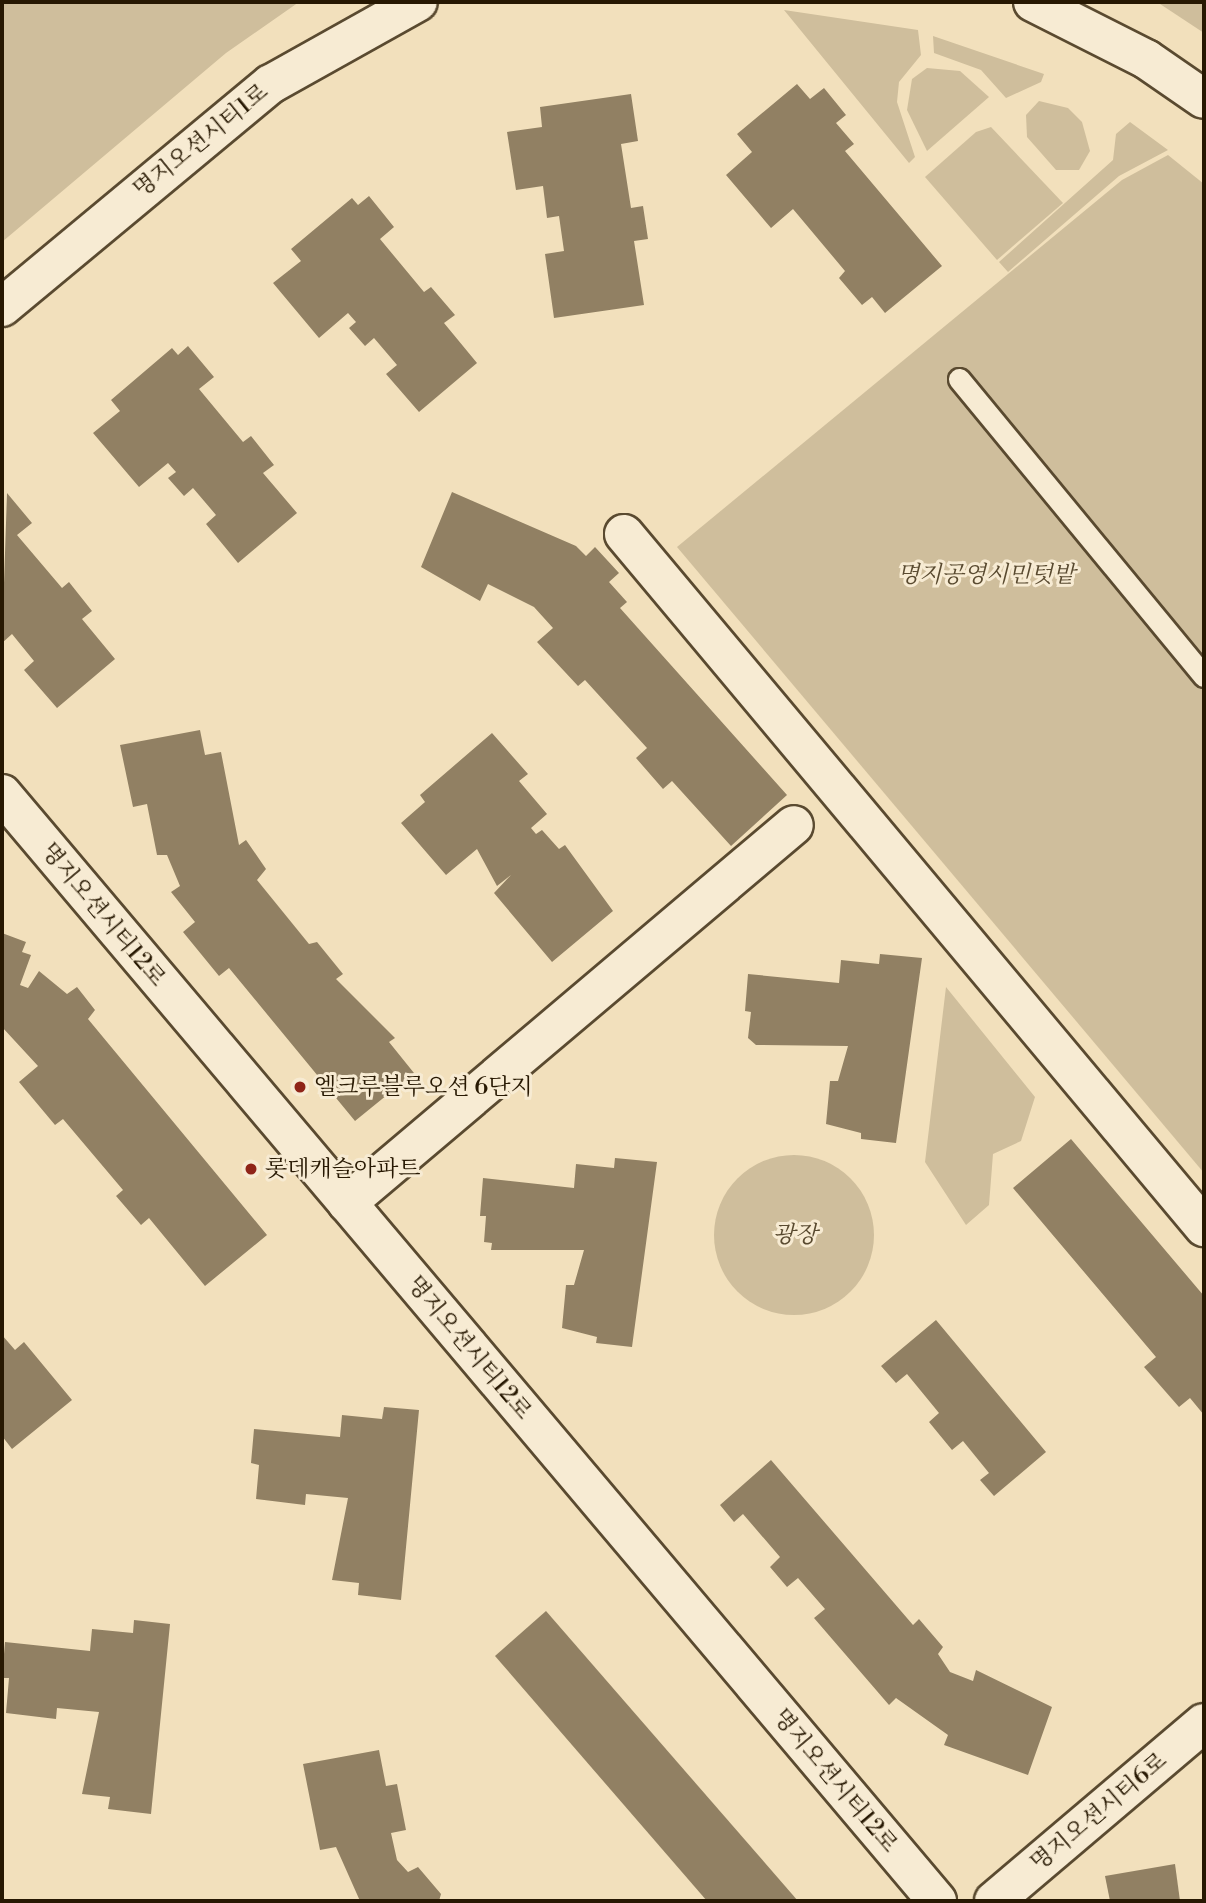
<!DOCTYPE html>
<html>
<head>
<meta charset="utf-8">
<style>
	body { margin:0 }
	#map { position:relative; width:1206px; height:1903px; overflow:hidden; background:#f2e0bc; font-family:"Libre Bodoni","Noto Serif KR",serif }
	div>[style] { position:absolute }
	.green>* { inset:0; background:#cfbe9c }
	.round { border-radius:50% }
	.building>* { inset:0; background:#918063 }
	.roads { filter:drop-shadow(2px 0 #5a4a30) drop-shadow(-2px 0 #5a4a30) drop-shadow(0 2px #5a4a30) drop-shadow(0 -2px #5a4a30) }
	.lane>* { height:21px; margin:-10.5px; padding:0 10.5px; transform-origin:10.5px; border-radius:10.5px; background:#f7ebd3 }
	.street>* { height:38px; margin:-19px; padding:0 19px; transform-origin:19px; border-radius:19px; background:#f7ebd3 }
	.secondary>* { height:38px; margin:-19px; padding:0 19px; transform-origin:19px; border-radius:19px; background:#f7ebd3 }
	.dots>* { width:19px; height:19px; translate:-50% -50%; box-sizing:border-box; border:4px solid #f7ebd3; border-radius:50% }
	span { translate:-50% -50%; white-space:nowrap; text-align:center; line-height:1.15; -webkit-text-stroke:6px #f7ebd3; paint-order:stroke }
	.street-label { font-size:23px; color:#271802 }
	.park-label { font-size:23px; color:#594a30; font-style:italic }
	.poi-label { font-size:23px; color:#271802 }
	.left { translate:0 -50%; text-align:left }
	.frame { position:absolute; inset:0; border:4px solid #271802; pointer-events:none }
</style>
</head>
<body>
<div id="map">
	<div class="green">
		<i style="clip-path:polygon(2px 2px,299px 2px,226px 53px,2px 242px)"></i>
		<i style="clip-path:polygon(1157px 2px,1204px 2px,1204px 33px)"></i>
		<i style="clip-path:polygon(784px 10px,918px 30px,921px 55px,899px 82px,897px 102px,915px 157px,909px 163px)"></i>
		<i style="clip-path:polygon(933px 36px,1044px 74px,1041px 82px,1006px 98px,981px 70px,934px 53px)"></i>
		<i style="clip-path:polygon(927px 68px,960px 71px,989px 97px,927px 151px,907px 110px,912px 79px)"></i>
		<i style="clip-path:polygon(1039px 101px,1068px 108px,1082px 122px,1090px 151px,1079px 170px,1056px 170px,1027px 137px,1026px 115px)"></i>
		<i style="clip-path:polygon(1130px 122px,1168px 150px,1119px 176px,1008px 272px,999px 262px,1113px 160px,1116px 134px)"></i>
		<i style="clip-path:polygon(991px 127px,1063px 203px,997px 260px,925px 177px,976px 132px)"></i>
		<i style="clip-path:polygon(1168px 155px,1204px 184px,1204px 1173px,677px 547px,1122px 180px)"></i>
		<i style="clip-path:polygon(946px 987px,1035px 1097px,1021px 1141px,993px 1154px,989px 1205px,966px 1225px,925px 1162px)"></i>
		<i class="round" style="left:714px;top:1155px;width:160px;height:160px"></i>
	</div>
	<div class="building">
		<i style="clip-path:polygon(797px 84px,810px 99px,824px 88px,846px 115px,836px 123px,854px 144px,845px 151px,942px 266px,885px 313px,872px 297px,862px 305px,839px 278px,845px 271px,793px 209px,771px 228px,726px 175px,752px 152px,737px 134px)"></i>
		<i style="clip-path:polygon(631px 94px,638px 141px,621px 144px,631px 208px,643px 206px,648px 239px,634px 241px,644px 305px,554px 318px,545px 254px,564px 251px,559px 216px,547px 218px,543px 186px,516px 190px,507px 132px,542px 127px,540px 107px)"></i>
		<i style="clip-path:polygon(369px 196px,394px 227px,380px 239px,424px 292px,431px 287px,455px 315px,444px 323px,477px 363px,419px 412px,386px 374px,397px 365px,374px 338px,365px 346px,349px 328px,356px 322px,348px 313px,319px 338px,273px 283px,301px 261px,291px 249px,352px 198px,358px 205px)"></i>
		<i style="clip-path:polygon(188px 346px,214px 377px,199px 389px,243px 442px,251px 436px,274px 465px,263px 473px,297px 513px,238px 563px,206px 524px,216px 515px,193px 488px,184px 496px,168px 478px,176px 472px,168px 463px,139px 487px,93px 433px,120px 411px,111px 400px,172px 348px,178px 355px)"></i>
		<i style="clip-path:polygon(452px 492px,576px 546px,586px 556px,595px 547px,619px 573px,609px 582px,627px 602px,620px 608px,787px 795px,731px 846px,672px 781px,663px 789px,636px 758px,647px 748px,585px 680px,578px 686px,537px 642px,553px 628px,534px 607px,488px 584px,480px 601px,421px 567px)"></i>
		<i style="clip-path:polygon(7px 493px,32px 523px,17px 535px,62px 588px,69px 582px,92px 611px,82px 619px,115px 659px,57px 708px,24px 670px,34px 661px,12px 634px,2px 643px)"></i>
		<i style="clip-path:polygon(200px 730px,205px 755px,221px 752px,239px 845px,246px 840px,266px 869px,257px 880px,309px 944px,317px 942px,343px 974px,336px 979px,395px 1038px,389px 1042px,414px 1073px,355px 1121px,229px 968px,219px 976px,183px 932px,195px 922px,171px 892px,180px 886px,167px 855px,157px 855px,147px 804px,133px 807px,120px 745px)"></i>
		<i style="clip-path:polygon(492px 733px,528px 774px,519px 781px,547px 814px,531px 828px,536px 834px,542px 830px,559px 849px,565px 845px,613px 911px,552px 962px,494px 893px,511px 875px,497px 886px,477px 849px,446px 875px,401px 823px,425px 802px,420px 795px)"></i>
		<i style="clip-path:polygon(2px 933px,26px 942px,22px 952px,31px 955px,20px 985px,28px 988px,39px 971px,67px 994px,77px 987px,95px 1010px,88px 1019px,267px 1235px,205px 1286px,149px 1218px,141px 1225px,116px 1196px,123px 1190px,63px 1119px,55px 1125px,19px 1082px,38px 1066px,2px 1027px)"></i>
		<i style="clip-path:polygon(880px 954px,922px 958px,896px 1143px,861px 1139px,861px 1133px,826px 1124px,830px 1081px,838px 1081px,848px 1046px,756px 1045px,748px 1038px,751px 1012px,745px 1011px,748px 974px,839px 983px,841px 960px,879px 964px)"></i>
		<i style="clip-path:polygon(1071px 1139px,1204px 1296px,1204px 1415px,1190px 1398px,1179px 1407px,1144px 1367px,1156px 1357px,1013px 1188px)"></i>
		<i style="clip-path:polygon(615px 1158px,657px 1162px,632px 1347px,596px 1343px,597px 1337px,562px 1328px,566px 1285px,574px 1285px,584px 1250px,491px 1250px,492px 1243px,484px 1242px,486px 1216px,480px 1216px,483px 1178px,574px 1188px,576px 1164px,614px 1168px)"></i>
		<i style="clip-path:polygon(936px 1320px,1046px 1452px,994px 1496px,980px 1480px,989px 1473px,963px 1441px,952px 1450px,929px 1422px,939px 1413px,907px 1374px,896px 1383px,881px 1366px)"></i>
		<i style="clip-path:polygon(2px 1335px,15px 1350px,24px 1342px,72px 1400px,12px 1449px,2px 1436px)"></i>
		<i style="clip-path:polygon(384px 1407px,419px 1410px,401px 1600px,358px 1595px,359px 1583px,332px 1580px,348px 1498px,306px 1494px,305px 1505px,256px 1499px,259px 1465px,251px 1463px,254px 1429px,340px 1437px,342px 1415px,382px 1419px)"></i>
		<i style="clip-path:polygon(771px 1460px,913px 1625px,919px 1619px,943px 1647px,938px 1654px,950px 1672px,973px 1681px,976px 1670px,1052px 1707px,1028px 1775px,944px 1745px,948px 1735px,896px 1698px,889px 1705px,814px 1618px,825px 1609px,798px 1578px,787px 1587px,770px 1567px,780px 1557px,743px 1514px,734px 1522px,720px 1505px)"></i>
		<i style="clip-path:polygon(546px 1611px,798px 1901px,707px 1901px,495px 1656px)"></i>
		<i style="clip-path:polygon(134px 1620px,170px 1624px,151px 1814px,108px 1809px,110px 1797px,82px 1794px,99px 1712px,57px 1708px,56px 1719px,6px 1713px,9px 1678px,2px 1678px,5px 1642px,90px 1651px,92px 1629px,133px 1633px)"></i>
		<i style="clip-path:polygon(379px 1750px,386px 1786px,397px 1784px,406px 1830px,391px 1833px,397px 1860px,408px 1872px,418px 1867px,441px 1894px,439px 1901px,360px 1901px,336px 1847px,320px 1850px,303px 1764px)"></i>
		<i style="clip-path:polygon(1175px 1864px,1180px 1901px,1110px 1901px,1105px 1876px)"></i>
	</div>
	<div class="roads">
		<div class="lane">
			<i style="left:959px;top:379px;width:385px;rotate:50.5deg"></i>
		</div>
		<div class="street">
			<i style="left:624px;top:534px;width:904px;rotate:50.07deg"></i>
			<i style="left:2px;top:794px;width:1449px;rotate:49.81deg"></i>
			<i style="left:347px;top:1203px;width:585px;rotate:-40.22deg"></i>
			<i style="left:994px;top:1901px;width:275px;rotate:-40.3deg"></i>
		</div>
		<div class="secondary">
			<i style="left:1033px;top:2px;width:127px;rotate:26.8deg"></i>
			<i style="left:1146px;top:59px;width:70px;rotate:34.6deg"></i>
			<i style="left:2px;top:307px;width:349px;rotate:-39.7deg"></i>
			<i style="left:271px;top:84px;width:168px;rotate:-29.2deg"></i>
		</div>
	</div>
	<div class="dots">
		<i style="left:300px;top:1087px;background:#8f2418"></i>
		<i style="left:251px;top:1169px;background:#8f2418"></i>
	</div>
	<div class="street-label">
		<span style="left:201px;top:141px;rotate:-39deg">명지오션시티1로</span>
		<span style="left:103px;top:915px;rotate:50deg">명지오션시티12로</span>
		<span style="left:469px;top:1348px;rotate:50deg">명지오션시티12로</span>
		<span style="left:835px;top:1781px;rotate:50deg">명지오션시티12로</span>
		<span style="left:1099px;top:1812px;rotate:-40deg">명지오션시티6로</span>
	</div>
	<div class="park-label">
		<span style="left:986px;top:575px">명지공영시민텃밭</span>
		<span style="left:795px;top:1235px">광장</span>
	</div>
	<div class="poi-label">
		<span class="left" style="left:314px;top:1087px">엘크루블루오션 6단지</span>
		<span class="left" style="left:265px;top:1169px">롯데캐슬아파트</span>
	</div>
	<div class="frame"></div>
</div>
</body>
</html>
